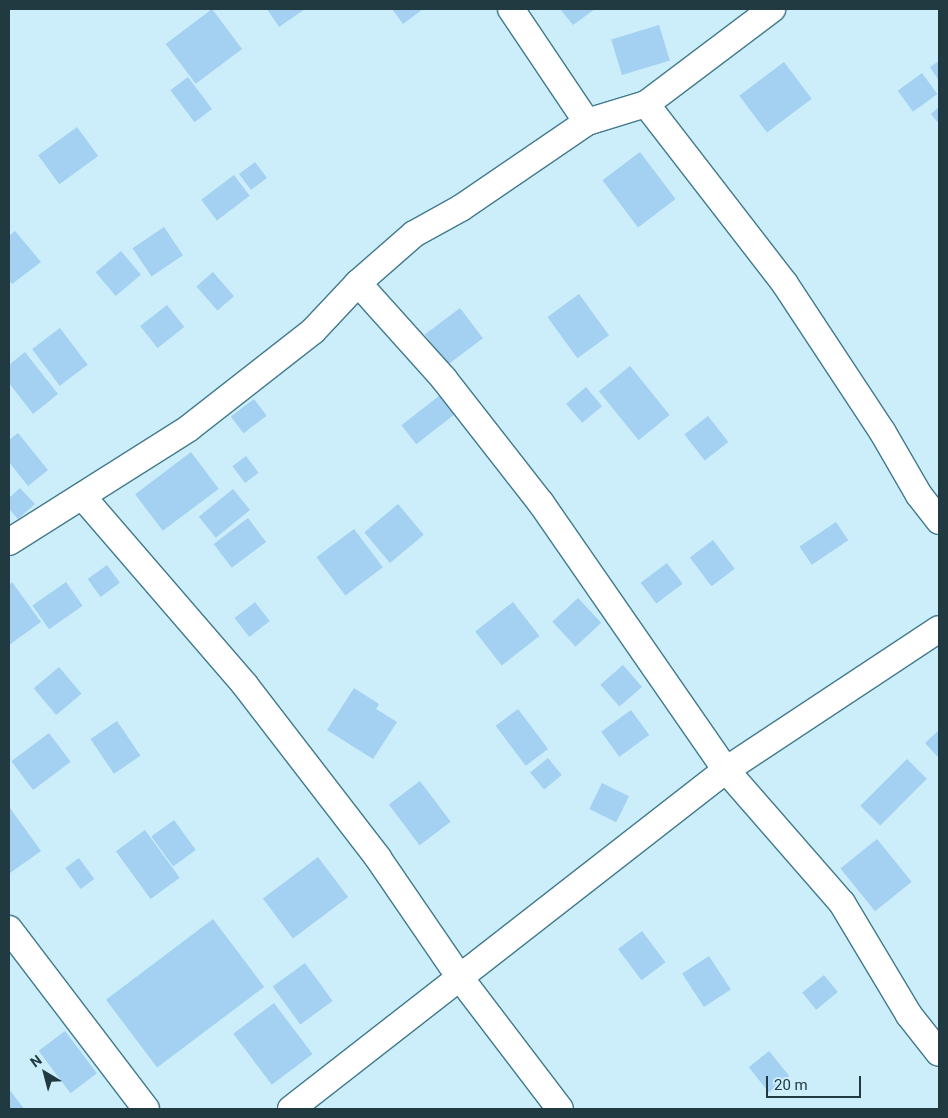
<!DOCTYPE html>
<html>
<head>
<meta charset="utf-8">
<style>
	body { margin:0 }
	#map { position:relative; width:948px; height:1118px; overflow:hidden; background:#cbeefa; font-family:Roboto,sans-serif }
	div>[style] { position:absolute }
	.building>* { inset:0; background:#a4d0f2; transform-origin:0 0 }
	.roads { filter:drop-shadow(1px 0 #427a8d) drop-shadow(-1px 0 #427a8d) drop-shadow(0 1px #427a8d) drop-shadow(0 -1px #427a8d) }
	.minor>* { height:26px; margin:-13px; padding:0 13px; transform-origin:13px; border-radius:13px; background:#fff }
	span { translate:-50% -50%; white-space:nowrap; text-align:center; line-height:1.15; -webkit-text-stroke:4px #cbeefa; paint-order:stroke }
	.frame { position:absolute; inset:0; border:10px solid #213941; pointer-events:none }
	.north { position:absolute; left:20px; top:1048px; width:50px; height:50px; -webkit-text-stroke:4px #cbeefa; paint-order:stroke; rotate:323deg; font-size:14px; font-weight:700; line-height:20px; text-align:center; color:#213941 }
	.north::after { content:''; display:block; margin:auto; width:18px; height:22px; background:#213941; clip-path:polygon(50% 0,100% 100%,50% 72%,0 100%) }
	.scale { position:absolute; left:766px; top:1076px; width:95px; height:22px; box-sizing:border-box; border:2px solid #213941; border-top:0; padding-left:6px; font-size:15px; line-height:18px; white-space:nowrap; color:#213941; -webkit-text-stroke:4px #cbeefa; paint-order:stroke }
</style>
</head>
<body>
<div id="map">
	<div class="building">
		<i style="left:212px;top:9px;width:50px;height:58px;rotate:53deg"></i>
		<i style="clip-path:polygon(267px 9px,305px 9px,279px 27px)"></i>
		<i style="clip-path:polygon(392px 9px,423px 9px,403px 24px)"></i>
		<i style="clip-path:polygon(560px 9px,595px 9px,573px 25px)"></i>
		<i style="left:659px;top:25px;width:37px;height:50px;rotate:73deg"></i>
		<i style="clip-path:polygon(939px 61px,939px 81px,930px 67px)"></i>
		<i style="left:784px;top:62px;width:46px;height:56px;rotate:53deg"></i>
		<i style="left:922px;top:73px;width:26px;height:30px;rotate:54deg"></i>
		<i style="left:188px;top:77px;width:40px;height:22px;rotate:53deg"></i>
		<i style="clip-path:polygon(939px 107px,939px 124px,931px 114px)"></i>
		<i style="left:77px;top:127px;width:36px;height:48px;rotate:54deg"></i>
		<i style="left:640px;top:152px;width:59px;height:47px;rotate:53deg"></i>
		<i style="left:255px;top:162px;width:20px;height:20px;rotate:53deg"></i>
		<i style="left:234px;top:175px;width:26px;height:41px;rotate:53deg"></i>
		<i style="left:164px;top:227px;width:34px;height:38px;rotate:56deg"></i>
		<i style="clip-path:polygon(15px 231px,41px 262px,12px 284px,9px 280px,9px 236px)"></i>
		<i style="left:121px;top:251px;width:31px;height:33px;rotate:50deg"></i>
		<i style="left:213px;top:272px;width:32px;height:22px;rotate:49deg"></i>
		<i style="left:579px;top:294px;width:51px;height:39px;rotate:54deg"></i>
		<i style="left:167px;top:305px;width:28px;height:34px;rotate:52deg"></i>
		<i style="left:460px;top:308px;width:38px;height:44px;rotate:53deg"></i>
		<i style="left:60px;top:328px;width:46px;height:35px;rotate:53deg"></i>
		<i style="clip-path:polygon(25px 352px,58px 394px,33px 414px,9px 383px,9px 365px)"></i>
		<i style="left:630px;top:366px;width:63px;height:40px;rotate:51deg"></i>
		<i style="left:586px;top:387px;width:25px;height:26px;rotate:50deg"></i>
		<i style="left:444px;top:392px;width:24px;height:54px;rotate:52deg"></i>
		<i style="left:254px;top:399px;width:21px;height:29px;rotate:53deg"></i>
		<i style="left:708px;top:416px;width:33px;height:30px;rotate:52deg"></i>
		<i style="clip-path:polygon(18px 433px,48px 470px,28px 486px,9px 462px,9px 440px)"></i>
		<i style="left:191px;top:452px;width:46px;height:70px;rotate:53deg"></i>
		<i style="left:246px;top:456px;width:21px;height:17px;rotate:53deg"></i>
		<i style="clip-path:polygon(20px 488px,35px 504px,18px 519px,9px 509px,9px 498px)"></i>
		<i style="left:233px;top:489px;width:27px;height:44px;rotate:51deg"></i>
		<i style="left:398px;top:504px;width:40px;height:44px;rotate:50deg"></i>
		<i style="left:248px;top:518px;width:30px;height:43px;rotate:53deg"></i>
		<i style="left:836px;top:522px;width:22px;height:44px;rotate:56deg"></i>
		<i style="left:354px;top:529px;width:48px;height:47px;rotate:53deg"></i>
		<i style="left:713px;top:540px;width:36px;height:29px;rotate:53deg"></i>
		<i style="left:667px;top:563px;width:26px;height:33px;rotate:53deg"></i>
		<i style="left:107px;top:565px;width:22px;height:24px;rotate:54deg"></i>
		<i style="clip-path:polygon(12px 582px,41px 622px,9px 645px,9px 585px)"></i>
		<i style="left:66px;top:582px;width:29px;height:41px;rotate:55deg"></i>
		<i style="left:578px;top:598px;width:34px;height:35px;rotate:47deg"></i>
		<i style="left:255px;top:602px;width:24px;height:26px;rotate:52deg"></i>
		<i style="left:513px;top:602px;width:43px;height:48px;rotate:52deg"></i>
		<i style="left:623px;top:665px;width:29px;height:30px;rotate:49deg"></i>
		<i style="left:59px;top:667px;width:35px;height:33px;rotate:50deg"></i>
		<i style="clip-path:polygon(354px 688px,379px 704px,376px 709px,397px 722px,373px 759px,327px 730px)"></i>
		<i style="left:518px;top:709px;width:50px;height:28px;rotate:53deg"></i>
		<i style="left:631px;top:710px;width:31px;height:37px;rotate:54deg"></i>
		<i style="left:117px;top:721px;width:42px;height:32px;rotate:56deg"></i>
		<i style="clip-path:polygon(939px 730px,939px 758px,925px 743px)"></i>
		<i style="left:49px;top:733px;width:36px;height:47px;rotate:53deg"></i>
		<i style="left:548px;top:758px;width:22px;height:23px;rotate:51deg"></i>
		<i style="left:907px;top:759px;width:28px;height:66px;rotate:45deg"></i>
		<i style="left:420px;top:781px;width:51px;height:39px;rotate:53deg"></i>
		<i style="left:602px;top:783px;width:30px;height:29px;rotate:26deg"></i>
		<i style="clip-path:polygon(10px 808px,41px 851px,10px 873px,9px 870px)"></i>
		<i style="left:174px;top:820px;width:37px;height:28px;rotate:54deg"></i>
		<i style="left:145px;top:830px;width:59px;height:36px;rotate:54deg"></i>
		<i style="left:877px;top:839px;width:55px;height:47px;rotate:51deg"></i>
		<i style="left:318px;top:857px;width:50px;height:69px;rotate:53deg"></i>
		<i style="left:79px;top:858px;width:26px;height:17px;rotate:54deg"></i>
		<i style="left:213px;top:919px;width:85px;height:134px;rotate:53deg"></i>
		<i style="left:642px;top:931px;width:39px;height:30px;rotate:53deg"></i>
		<i style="left:709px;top:956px;width:40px;height:32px;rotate:57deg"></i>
		<i style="left:305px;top:963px;width:47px;height:40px;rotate:54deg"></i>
		<i style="left:824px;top:975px;width:22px;height:28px;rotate:51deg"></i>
		<i style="left:274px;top:1003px;width:64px;height:51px;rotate:53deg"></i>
		<i style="left:65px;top:1031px;width:53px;height:33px;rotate:53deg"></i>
		<i style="left:769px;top:1051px;width:32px;height:26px;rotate:51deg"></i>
		<i style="clip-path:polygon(9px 1089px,24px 1109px,9px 1109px)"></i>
	</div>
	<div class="roads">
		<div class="minor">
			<i style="left:511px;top:9px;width:136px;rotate:56.1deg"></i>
			<i style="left:646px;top:104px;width:227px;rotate:52.3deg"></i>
			<i style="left:785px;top:284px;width:176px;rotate:56.6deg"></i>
			<i style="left:882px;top:431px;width:74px;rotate:60deg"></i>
			<i style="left:919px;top:495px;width:33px;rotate:52deg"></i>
			<i style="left:358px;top:283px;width:129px;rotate:48.1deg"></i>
			<i style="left:444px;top:379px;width:157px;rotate:52deg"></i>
			<i style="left:541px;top:503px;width:325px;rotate:55.3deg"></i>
			<i style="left:726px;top:770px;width:176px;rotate:48.9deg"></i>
			<i style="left:842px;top:903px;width:131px;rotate:59.1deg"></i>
			<i style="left:909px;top:1015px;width:48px;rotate:51.7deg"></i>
			<i style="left:82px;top:496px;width:250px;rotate:49.2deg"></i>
			<i style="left:245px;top:685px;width:218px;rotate:52.4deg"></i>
			<i style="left:378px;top:858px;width:147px;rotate:55.6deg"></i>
			<i style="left:461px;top:979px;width:163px;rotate:52.7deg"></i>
			<i style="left:9px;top:542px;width:213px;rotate:-32.3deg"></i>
			<i style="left:189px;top:428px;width:157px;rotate:-38deg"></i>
			<i style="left:313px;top:331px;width:66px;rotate:-46.8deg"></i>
			<i style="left:358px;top:283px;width:74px;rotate:-41.2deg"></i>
			<i style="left:414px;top:234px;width:54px;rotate:-29deg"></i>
			<i style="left:461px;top:208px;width:153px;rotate:-34.3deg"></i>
			<i style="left:587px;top:122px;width:62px;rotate:-17deg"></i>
			<i style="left:646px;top:104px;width:158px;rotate:-37deg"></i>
			<i style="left:9px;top:929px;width:226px;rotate:52.7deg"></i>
			<i style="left:291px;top:1109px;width:551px;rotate:-37.93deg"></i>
			<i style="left:726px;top:770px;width:255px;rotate:-33.5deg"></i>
		</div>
	</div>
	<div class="frame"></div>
	<div class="north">N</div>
	<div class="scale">20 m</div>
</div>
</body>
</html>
